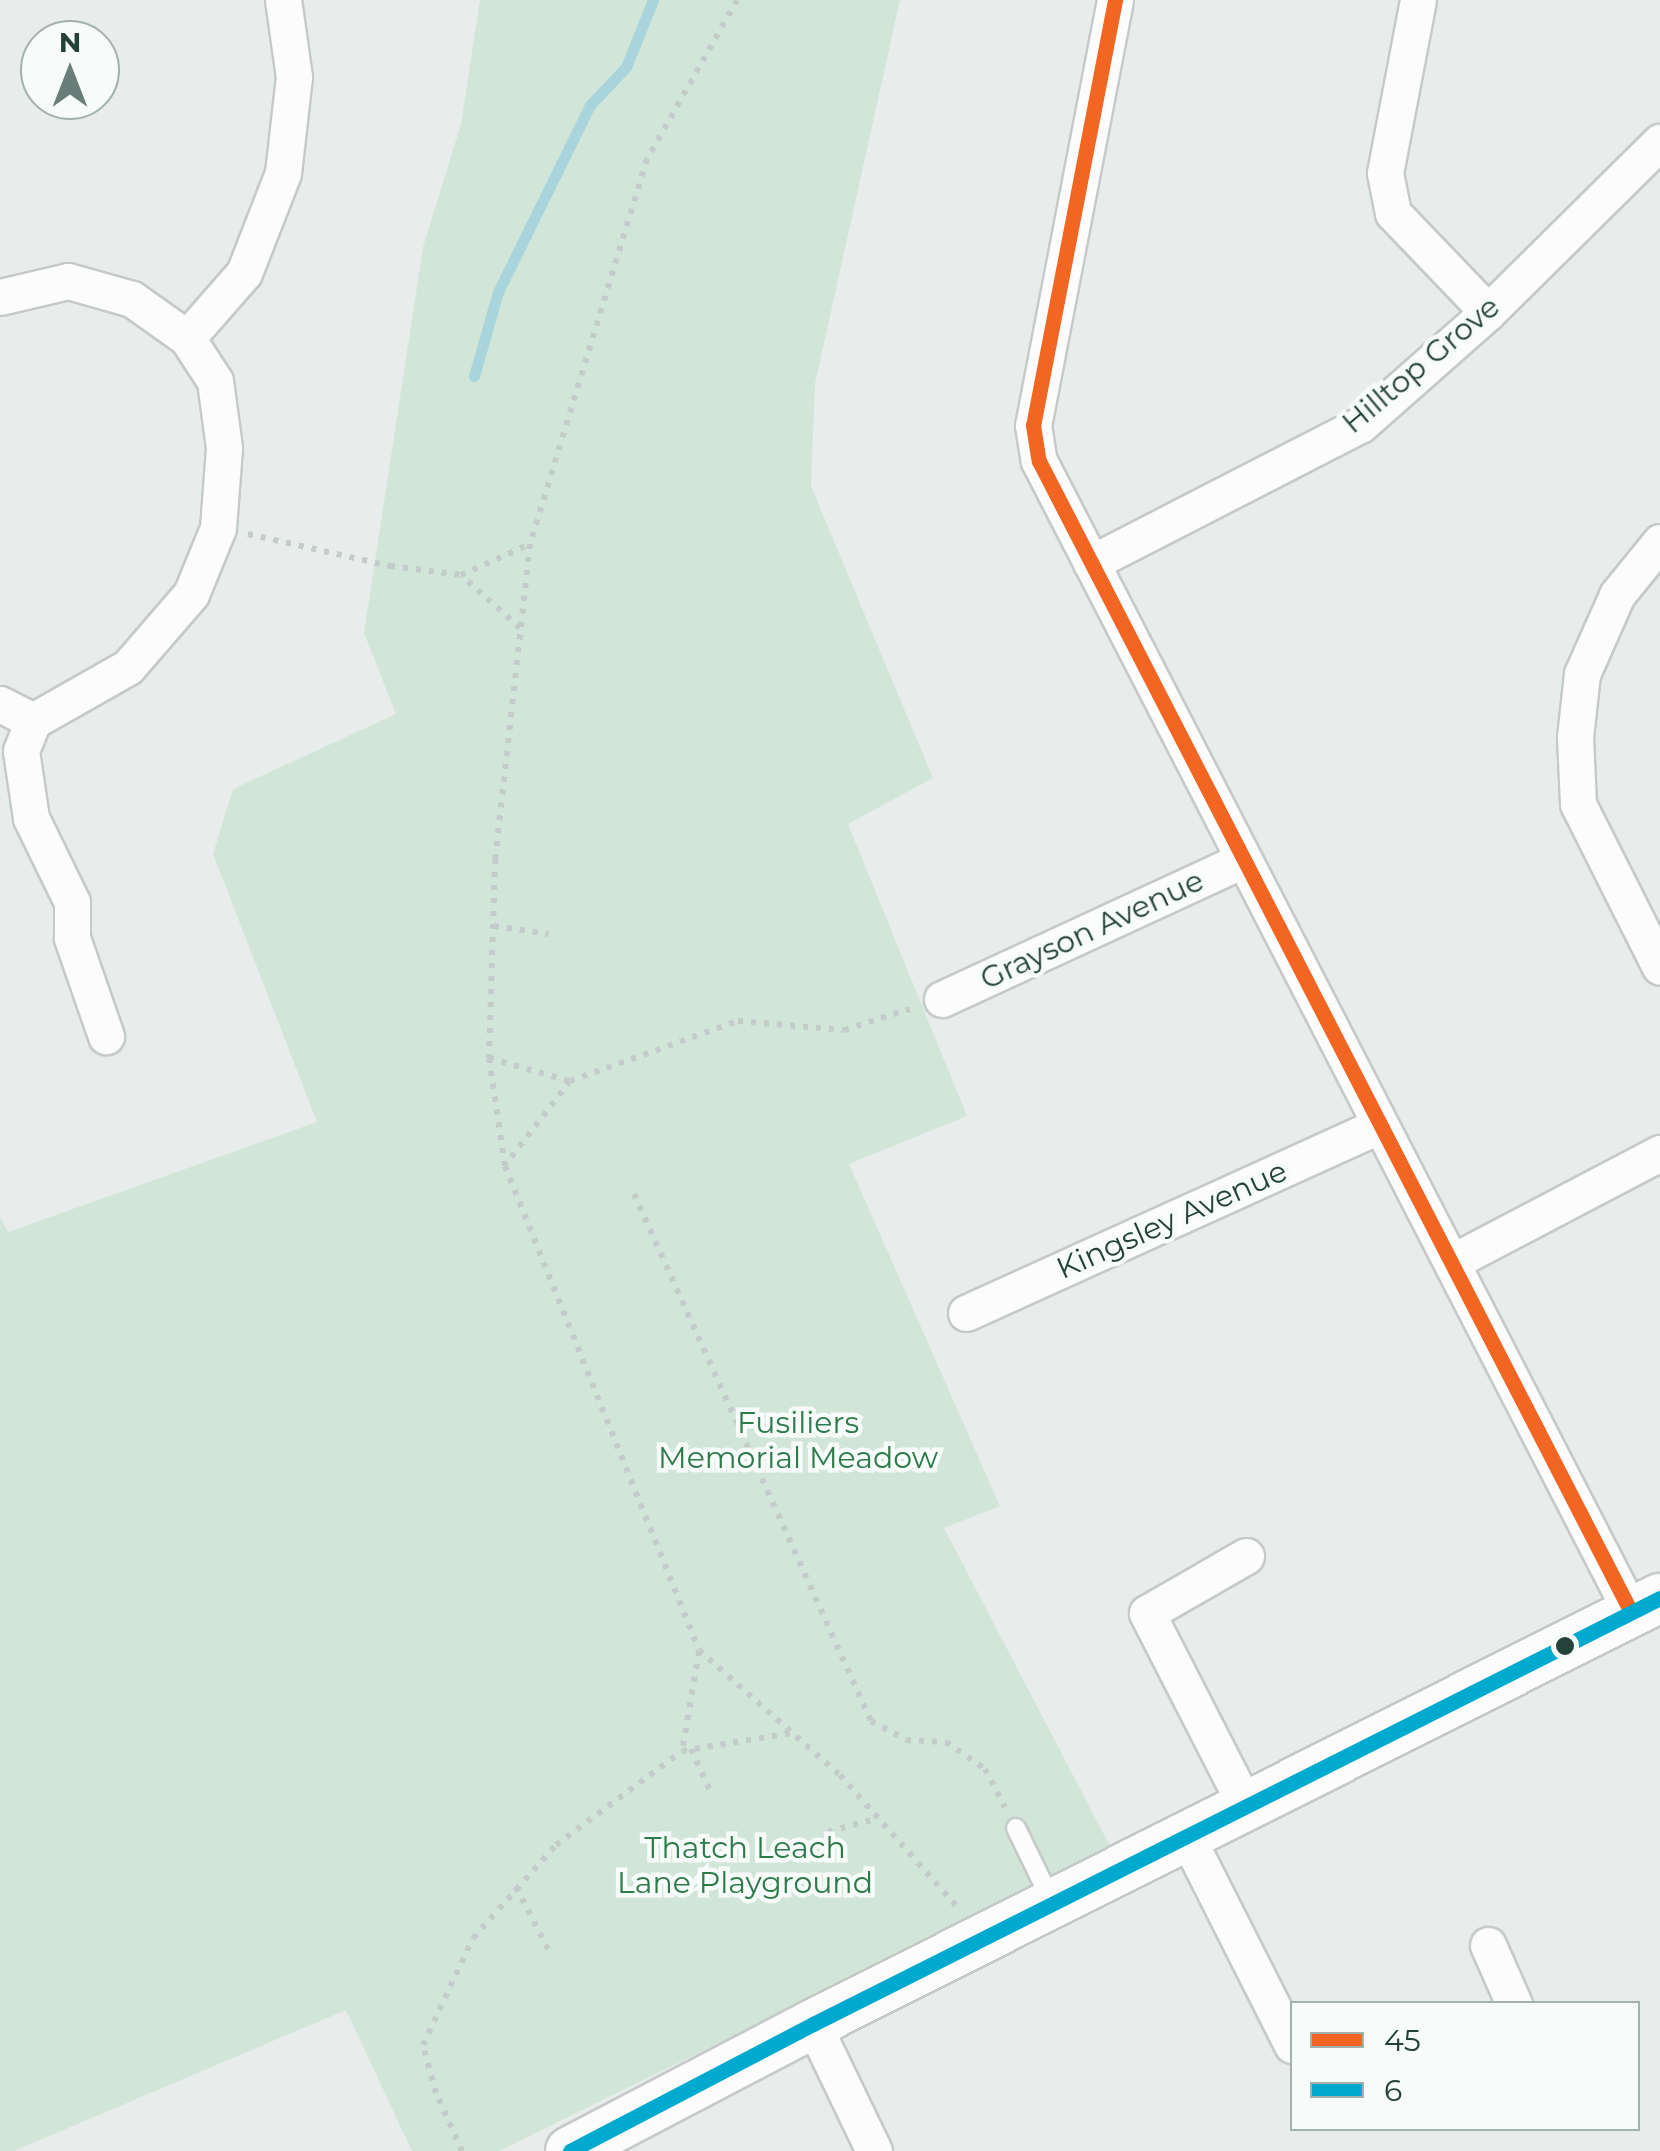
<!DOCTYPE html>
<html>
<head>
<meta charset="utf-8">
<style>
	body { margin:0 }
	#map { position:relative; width:1660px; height:2151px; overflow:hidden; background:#e8edeb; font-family:Montserrat,sans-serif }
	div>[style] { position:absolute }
	.green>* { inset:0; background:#d1e6d8 }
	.stream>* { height:11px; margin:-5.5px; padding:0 5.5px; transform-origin:5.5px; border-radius:5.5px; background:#a9d4db }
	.path>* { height:6px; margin-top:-3px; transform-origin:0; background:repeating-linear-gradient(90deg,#c3ccca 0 5px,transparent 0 13px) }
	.roads { filter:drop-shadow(2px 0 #c5cac8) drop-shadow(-2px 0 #c5cac8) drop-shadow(0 2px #c5cac8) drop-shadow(0 -2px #c5cac8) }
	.lane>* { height:18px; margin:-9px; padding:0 9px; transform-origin:9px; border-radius:9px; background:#fcfcfc }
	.street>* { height:35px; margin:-17.5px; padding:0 17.5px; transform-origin:17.5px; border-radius:17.5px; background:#fcfcfc }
	.secondary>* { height:48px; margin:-24px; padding:0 24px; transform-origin:24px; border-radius:24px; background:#fcfcfc }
	.bus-1>* { height:15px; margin:-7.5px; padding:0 7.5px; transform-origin:7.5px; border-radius:7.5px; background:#f26522 }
	.bus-2>* { height:15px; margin:-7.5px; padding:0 7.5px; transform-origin:7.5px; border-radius:7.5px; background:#00a9ce }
	.dots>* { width:28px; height:28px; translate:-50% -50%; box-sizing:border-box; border:5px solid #f7fbf9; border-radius:50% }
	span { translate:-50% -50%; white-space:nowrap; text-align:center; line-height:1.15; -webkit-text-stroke:9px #f7fbf9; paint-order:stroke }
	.street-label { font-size:30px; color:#24423a }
	.park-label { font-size:30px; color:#2d7a4b }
	.legend { position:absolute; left:1290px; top:2001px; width:350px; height:130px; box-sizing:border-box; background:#f7fbf9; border:2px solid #a3b1ad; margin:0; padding:12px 18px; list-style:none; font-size:30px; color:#24423a }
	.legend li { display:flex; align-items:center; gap:20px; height:50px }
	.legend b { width:50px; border:2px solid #a3b1ad }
	.north { position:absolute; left:20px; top:20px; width:100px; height:100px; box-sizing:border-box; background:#f7fbf9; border:2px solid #a3b1ad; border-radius:50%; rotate:0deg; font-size:28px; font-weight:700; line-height:40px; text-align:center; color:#24423a }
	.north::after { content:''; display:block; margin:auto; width:35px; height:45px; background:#697e78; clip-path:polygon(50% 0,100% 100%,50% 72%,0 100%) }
</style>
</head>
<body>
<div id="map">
	<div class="green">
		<i style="clip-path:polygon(480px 0,900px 0,815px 384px,811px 486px,933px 778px,848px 824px,967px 1116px,849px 1164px,1000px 1506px,944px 1528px,1112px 1850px,499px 2151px,412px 2151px,346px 2010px,14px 2151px,0 2151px,0 1217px,8px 1232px,317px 1122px,213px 854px,233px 789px,396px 714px,364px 633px,423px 247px,461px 124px)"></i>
	</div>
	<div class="stream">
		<i style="left:474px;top:376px;width:87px;rotate:-74.1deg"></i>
		<i style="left:498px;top:292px;width:208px;rotate:-63.8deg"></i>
		<i style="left:590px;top:105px;width:52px;rotate:-46.5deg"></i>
		<i style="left:626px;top:67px;width:72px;rotate:-68.1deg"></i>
	</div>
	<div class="path">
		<i style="left:737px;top:0;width:183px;rotate:119.5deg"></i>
		<i style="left:647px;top:159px;width:402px;rotate:106.9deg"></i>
		<i style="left:530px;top:544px;width:317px;rotate:96.3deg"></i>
		<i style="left:495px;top:859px;width:199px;rotate:91.7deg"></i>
		<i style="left:489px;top:1058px;width:109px;rotate:81.6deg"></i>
		<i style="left:505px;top:1166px;width:521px;rotate:68.16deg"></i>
		<i style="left:699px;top:1650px;width:188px;rotate:41.6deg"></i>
		<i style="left:840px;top:1775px;width:179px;rotate:48.4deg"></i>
		<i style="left:248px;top:534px;width:146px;rotate:12.7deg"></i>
		<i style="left:390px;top:566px;width:72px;rotate:7.2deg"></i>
		<i style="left:520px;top:628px;width:79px;rotate:-138.1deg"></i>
		<i style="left:461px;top:575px;width:76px;rotate:-24.2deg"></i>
		<i style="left:494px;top:926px;width:55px;rotate:8.4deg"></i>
		<i style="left:489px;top:1058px;width:84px;rotate:15.9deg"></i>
		<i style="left:570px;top:1081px;width:106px;rotate:127.7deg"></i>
		<i style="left:570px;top:1081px;width:178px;rotate:-19.7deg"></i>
		<i style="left:738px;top:1021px;width:106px;rotate:4.9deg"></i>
		<i style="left:844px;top:1030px;width:69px;rotate:-17.7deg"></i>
		<i style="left:634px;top:1194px;width:578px;rotate:65.79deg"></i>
		<i style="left:871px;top:1721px;width:40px;rotate:28deg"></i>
		<i style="left:906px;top:1740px;width:40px;rotate:2.9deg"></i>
		<i style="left:946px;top:1742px;width:47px;rotate:34.7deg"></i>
		<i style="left:985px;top:1769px;width:43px;rotate:62.2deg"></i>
		<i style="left:699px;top:1651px;width:101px;rotate:99.6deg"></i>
		<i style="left:682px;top:1751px;width:111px;rotate:-9.3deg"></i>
		<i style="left:691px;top:1749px;width:48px;rotate:65.6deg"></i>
		<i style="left:828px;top:1832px;width:52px;rotate:-15.6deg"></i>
		<i style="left:516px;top:1887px;width:74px;rotate:62.7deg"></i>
		<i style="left:462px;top:2151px;width:64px;rotate:-114.1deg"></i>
		<i style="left:436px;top:2093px;width:50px;rotate:-105.2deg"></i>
		<i style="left:423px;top:2045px;width:118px;rotate:-65deg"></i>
		<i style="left:473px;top:1938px;width:125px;rotate:-48.3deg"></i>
		<i style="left:556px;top:1845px;width:157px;rotate:-36.7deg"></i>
	</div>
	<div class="roads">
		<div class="lane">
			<i style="left:1016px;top:1828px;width:85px;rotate:64deg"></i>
		</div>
		<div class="street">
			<i style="left:1115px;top:0;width:433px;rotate:100.9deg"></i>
			<i style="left:1033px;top:425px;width:36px;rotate:81deg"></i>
			<i style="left:1039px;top:461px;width:1294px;rotate:62.78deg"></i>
			<i style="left:1418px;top:0;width:176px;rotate:100.8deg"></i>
			<i style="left:1385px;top:173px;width:41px;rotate:78.7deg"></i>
			<i style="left:1393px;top:213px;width:137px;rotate:46.2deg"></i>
			<i style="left:0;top:297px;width:70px;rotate:-13.2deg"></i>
			<i style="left:68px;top:281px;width:66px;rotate:15.7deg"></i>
			<i style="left:132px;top:299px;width:67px;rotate:35.3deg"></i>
			<i style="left:187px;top:338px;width:51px;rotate:56.9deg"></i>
			<i style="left:215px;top:381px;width:68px;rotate:82.3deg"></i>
			<i style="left:224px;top:448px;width:80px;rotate:94.3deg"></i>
			<i style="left:218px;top:528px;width:71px;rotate:112.2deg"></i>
			<i style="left:191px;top:594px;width:96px;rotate:130.8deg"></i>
			<i style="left:128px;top:667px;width:109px;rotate:150.4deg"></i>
			<i style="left:33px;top:721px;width:32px;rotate:112deg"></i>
			<i style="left:21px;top:751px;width:68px;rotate:81.5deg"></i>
			<i style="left:31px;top:818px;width:93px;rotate:64deg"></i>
			<i style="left:72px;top:902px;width:36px;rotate:90deg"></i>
			<i style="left:72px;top:938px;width:104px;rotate:70.9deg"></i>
			<i style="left:187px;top:338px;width:86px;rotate:-48.8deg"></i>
			<i style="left:244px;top:273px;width:107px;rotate:-68.7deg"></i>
			<i style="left:283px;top:173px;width:97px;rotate:-83.5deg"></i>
			<i style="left:294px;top:77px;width:78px;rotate:-98.1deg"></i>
			<i style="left:1660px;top:542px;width:68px;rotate:129.1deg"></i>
			<i style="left:1617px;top:595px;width:86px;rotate:113.9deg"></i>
			<i style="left:1582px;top:674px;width:63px;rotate:96.3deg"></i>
			<i style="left:1575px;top:737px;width:67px;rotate:87.4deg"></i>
			<i style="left:1578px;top:804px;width:182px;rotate:63.3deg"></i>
			<i style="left:1091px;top:563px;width:302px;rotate:-27.2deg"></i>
			<i style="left:1360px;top:425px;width:171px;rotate:-41.4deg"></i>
			<i style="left:1488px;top:312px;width:242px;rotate:-44.7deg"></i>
			<i style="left:0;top:704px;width:37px;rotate:27deg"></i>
			<i style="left:942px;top:999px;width:332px;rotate:-24.8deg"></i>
			<i style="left:1454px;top:1261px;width:233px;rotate:-27.7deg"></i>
			<i style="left:966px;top:1313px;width:452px;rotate:-24.4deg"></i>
			<i style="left:1246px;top:1556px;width:114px;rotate:150.1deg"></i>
			<i style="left:1147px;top:1613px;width:219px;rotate:62.9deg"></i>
			<i style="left:1188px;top:1839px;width:231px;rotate:63.2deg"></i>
			<i style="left:1488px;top:1945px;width:64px;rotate:66.2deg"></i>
			<i style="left:813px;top:2024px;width:141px;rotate:64.3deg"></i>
		</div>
		<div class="secondary">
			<i style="left:570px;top:2151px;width:274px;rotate:-27.6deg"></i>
			<i style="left:813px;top:2024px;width:948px;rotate:-26.7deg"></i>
		</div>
	</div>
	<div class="bus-1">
		<i style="left:1115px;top:0;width:433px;rotate:100.9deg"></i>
		<i style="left:1033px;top:425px;width:36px;rotate:81deg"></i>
		<i style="left:1039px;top:461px;width:1294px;rotate:62.78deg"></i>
	</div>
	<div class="bus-2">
		<i style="left:570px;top:2151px;width:274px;rotate:-27.6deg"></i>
		<i style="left:813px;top:2024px;width:948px;rotate:-26.7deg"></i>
	</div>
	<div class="dots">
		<i style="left:1565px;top:1646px;background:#24423a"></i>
	</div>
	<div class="street-label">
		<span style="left:1421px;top:365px;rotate:-40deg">Hilltop Grove</span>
		<span style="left:1092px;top:930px;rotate:-25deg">Grayson Avenue</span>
		<span style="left:1172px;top:1220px;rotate:-24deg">Kingsley Avenue</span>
	</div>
	<div class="park-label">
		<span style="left:798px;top:1440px">Fusiliers<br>Memorial Meadow</span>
		<span style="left:745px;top:1865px">Thatch Leach<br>Lane Playground</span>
	</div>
	<ul class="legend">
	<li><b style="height:12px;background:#f26522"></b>45</li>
	<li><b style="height:12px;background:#00a9ce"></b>6</li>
	</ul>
	<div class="north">N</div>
</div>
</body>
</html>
